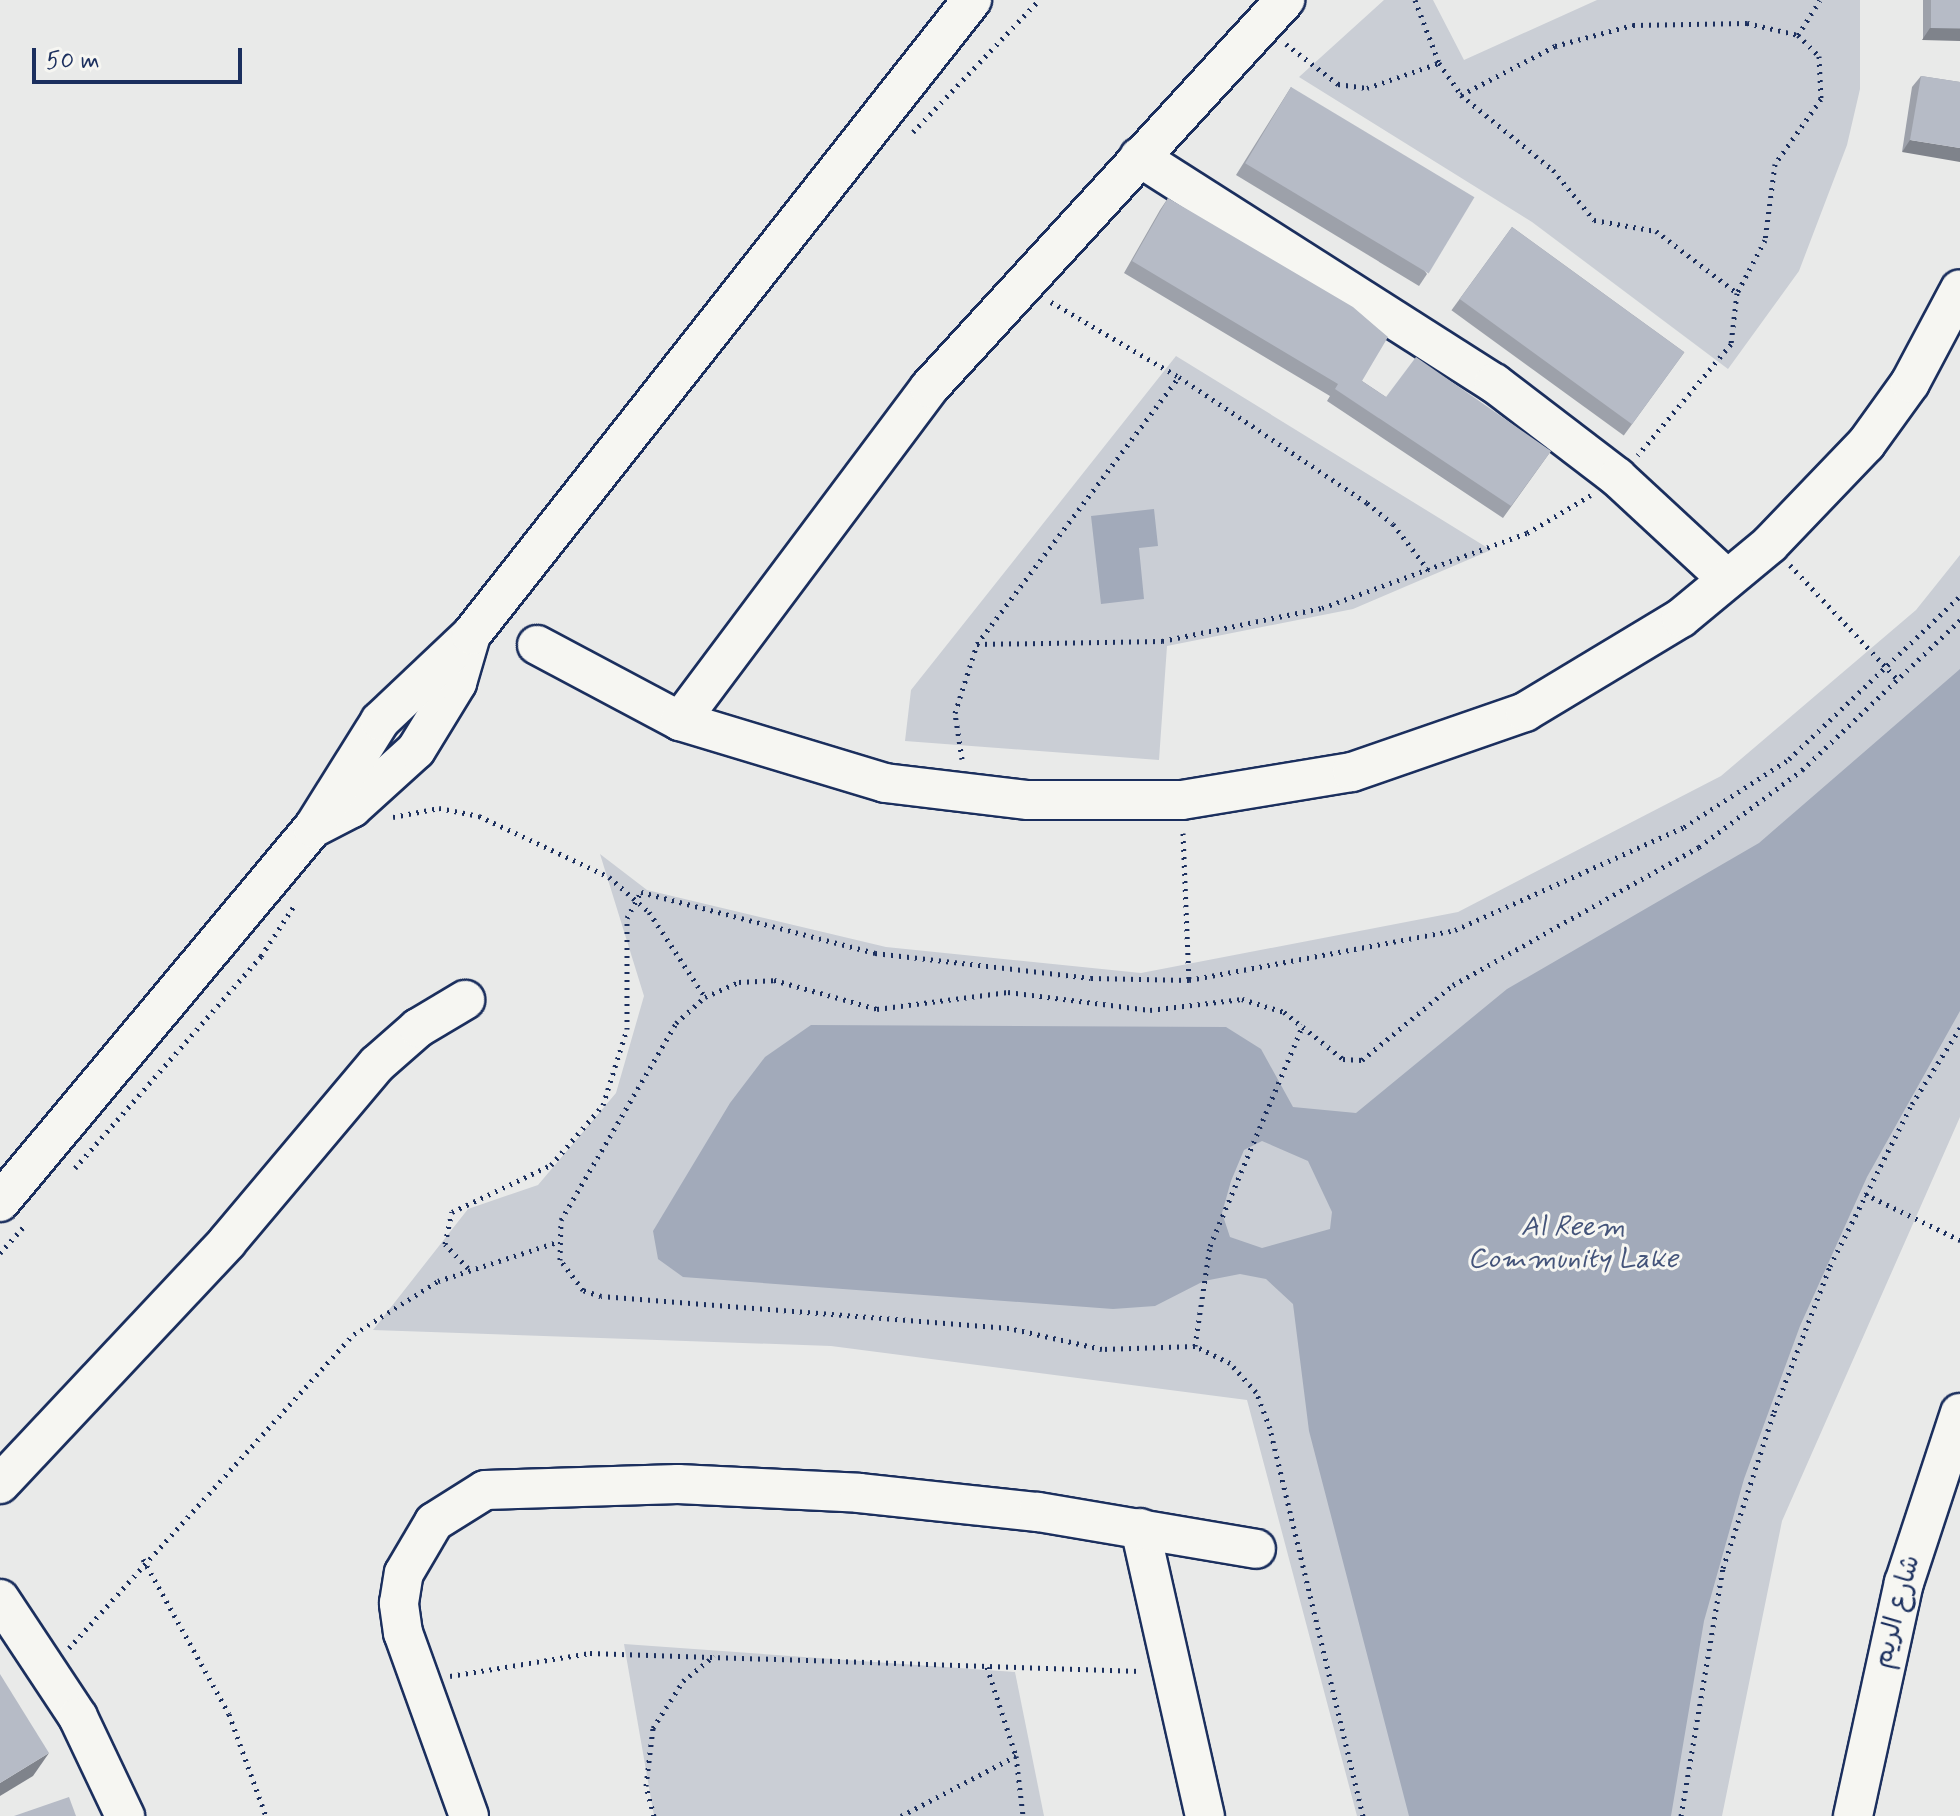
<!DOCTYPE html>
<html>
<head>
<meta charset="utf-8">
<style>
	body { margin:0 }
	#map { position:relative; width:1960px; height:1816px; overflow:hidden; background:#e9eae9; font-family:Mynerve,"Playpen Sans Arabic",sans-serif }
	div>[style] { position:absolute }
	.green>* { inset:0; background:#caced5 }
	.water>* { inset:0; background:#a2aaba }
	.path>* { height:5px; margin-top:-2.5px; transform-origin:0; background:repeating-linear-gradient(90deg,#1b2f5e 0 2px,transparent 0 8px) }
	.roads { filter:drop-shadow(2px 0 #1b2f5e) drop-shadow(-2px 0 #1b2f5e) drop-shadow(0 2px #1b2f5e) drop-shadow(0 -2px #1b2f5e) }
	.minor>* { height:38px; margin:-19px; padding:0 19px; transform-origin:19px; border-radius:19px; background:#f6f6f2 }
	.wall>* { inset:0; background:#9da1aa; transform-origin:0 0 }
	.shaded-wall>* { inset:0; background:#7f838b }
	.building>* { inset:0; background:#b6bbc6; transform-origin:0 0 }
	span { translate:-50% -50%; white-space:nowrap; text-align:center; line-height:1.15; -webkit-text-stroke:6px #f6f6f2; paint-order:stroke }
	.street-label { font-size:26px; color:#1b2f5e }
	.water-label { font-size:28px; color:#44547a; font-style:italic }
	.scale { position:absolute; left:32px; top:48px; width:210px; height:36px; box-sizing:border-box; border:4px solid #1b2f5e; border-top:0; padding-left:10px; font-size:24px; line-height:28px; white-space:nowrap; color:#1b2f5e; -webkit-text-stroke:6px #f6f6f2; paint-order:stroke }
</style>
</head>
<body>
<div id="map">
	<div class="green">
		<i style="clip-path:polygon(1384px 0,1433px 0,1464px 60px,1597px 0,1860px 0,1860px 89px,1847px 145px,1799px 271px,1728px 369px,1532px 222px,1299px 77px)"></i>
		<i style="clip-path:polygon(1176px 356px,1491px 550px,1353px 609px,1167px 646px,1159px 760px,905px 741px,911px 690px)"></i>
		<i style="clip-path:polygon(1960px 555px,1960px 1117px,1782px 1521px,1722px 1816px,1357px 1816px,1247px 1400px,831px 1346px,373px 1330px,468px 1209px,538px 1185px,616px 1093px,644px 996px,600px 854px,647px 890px,886px 947px,1141px 973px,1458px 912px,1721px 776px,1916px 610px)"></i>
		<i style="clip-path:polygon(624px 1644px,1015px 1672px,1044px 1816px,654px 1816px)"></i>
	</div>
	<div class="water">
		<i style="clip-path:polygon(1154px 509px,1158px 546px,1139px 548px,1144px 599px,1101px 604px,1091px 516px)"></i>
		<i style="clip-path:polygon(evenodd,1960px 669px,1960px 1011px,1867px 1177px,1800px 1326px,1744px 1479px,1704px 1621px,1671px 1816px,1409px 1816px,1309px 1431px,1293px 1304px,1266px 1279px,1240px 1274px,1204px 1281px,1155px 1306px,1113px 1309px,683px 1277px,658px 1259px,653px 1231px,730px 1103px,765px 1057px,811px 1025px,1226px 1027px,1261px 1049px,1293px 1107px,1356px 1113px,1507px 989px,1759px 843px,1960px 669px,1262px 1141px,1308px 1161px,1332px 1212px,1330px 1229px,1262px 1248px,1230px 1237px,1222px 1213px,1231px 1181px,1244px 1150px,1262px 1141px)"></i>
	</div>
	<div class="path">
		<i style="left:1415px;top:0;width:67px;rotate:69.1deg"></i>
		<i style="left:1439px;top:63px;width:39px;rotate:55deg"></i>
		<i style="left:1461px;top:95px;width:106px;rotate:-27.5deg"></i>
		<i style="left:1555px;top:46px;width:81px;rotate:-15.1deg"></i>
		<i style="left:1633px;top:25px;width:114px;rotate:-1deg"></i>
		<i style="left:1747px;top:23px;width:52px;rotate:13.2deg"></i>
		<i style="left:1798px;top:35px;width:30px;rotate:45deg"></i>
		<i style="left:1819px;top:56px;width:43px;rotate:87.3deg"></i>
		<i style="left:1821px;top:99px;width:80px;rotate:125.3deg"></i>
		<i style="left:1775px;top:164px;width:77px;rotate:97.5deg"></i>
		<i style="left:1765px;top:240px;width:60px;rotate:117.8deg"></i>
		<i style="left:1737px;top:293px;width:51px;rotate:96.7deg"></i>
		<i style="left:1731px;top:344px;width:145px;rotate:130deg"></i>
		<i style="left:1798px;top:35px;width:41px;rotate:-57.8deg"></i>
		<i style="left:1286px;top:44px;width:66px;rotate:37.6deg"></i>
		<i style="left:1338px;top:84px;width:29px;rotate:8deg"></i>
		<i style="left:1367px;top:88px;width:76px;rotate:-19.1deg"></i>
		<i style="left:1461px;top:95px;width:119px;rotate:39.2deg"></i>
		<i style="left:1553px;top:170px;width:65px;rotate:50.6deg"></i>
		<i style="left:1594px;top:220px;width:63px;rotate:10.1deg"></i>
		<i style="left:1656px;top:231px;width:102px;rotate:37.4deg"></i>
		<i style="left:913px;top:132px;width:182px;rotate:-46.3deg"></i>
		<i style="left:1051px;top:302px;width:148px;rotate:30.4deg"></i>
		<i style="left:1179px;top:377px;width:226px;rotate:33.8deg"></i>
		<i style="left:1367px;top:503px;width:33px;rotate:39deg"></i>
		<i style="left:1393px;top:524px;width:59px;rotate:52.5deg"></i>
		<i style="left:1790px;top:565px;width:159px;rotate:46.8deg"></i>
		<i style="left:977px;top:644px;width:185px;rotate:-0.9deg"></i>
		<i style="left:1162px;top:641px;width:163px;rotate:-11.7deg"></i>
		<i style="left:1322px;top:608px;width:218px;rotate:-20.1deg"></i>
		<i style="left:1527px;top:533px;width:74px;rotate:-30.7deg"></i>
		<i style="left:962px;top:759px;width:47px;rotate:-98.7deg"></i>
		<i style="left:955px;top:713px;width:72px;rotate:-72.3deg"></i>
		<i style="left:977px;top:644px;width:335px;rotate:-52.9deg"></i>
		<i style="left:393px;top:817px;width:47px;rotate:-11.1deg"></i>
		<i style="left:439px;top:808px;width:41px;rotate:11.3deg"></i>
		<i style="left:479px;top:816px;width:144px;rotate:25.1deg"></i>
		<i style="left:609px;top:877px;width:53px;rotate:41.2deg"></i>
		<i style="left:649px;top:912px;width:102px;rotate:56.6deg"></i>
		<i style="left:1183px;top:833px;width:147px;rotate:87.7deg"></i>
		<i style="left:75px;top:1168px;width:282px;rotate:-48.7deg"></i>
		<i style="left:261px;top:956px;width:60px;rotate:-56.6deg"></i>
		<i style="left:1865px;top:1194px;width:106px;rotate:25.8deg"></i>
		<i style="left:0;top:1253px;width:36px;rotate:-48deg"></i>
		<i style="left:468px;top:1268px;width:33px;rotate:-134deg"></i>
		<i style="left:445px;top:1244px;width:33px;rotate:-78deg"></i>
		<i style="left:452px;top:1212px;width:110px;rotate:-25.4deg"></i>
		<i style="left:551px;top:1165px;width:79px;rotate:-49.1deg"></i>
		<i style="left:603px;top:1105px;width:80px;rotate:-72.5deg"></i>
		<i style="left:627px;top:1029px;width:111px;rotate:-90deg"></i>
		<i style="left:627px;top:918px;width:30px;rotate:-62deg"></i>
		<i style="left:641px;top:892px;width:242px;rotate:14.6deg"></i>
		<i style="left:875px;top:953px;width:217px;rotate:6.6deg"></i>
		<i style="left:1091px;top:978px;width:98px;rotate:1.2deg"></i>
		<i style="left:1189px;top:980px;width:271px;rotate:-10.6deg"></i>
		<i style="left:1455px;top:930px;width:251px;rotate:-24.2deg"></i>
		<i style="left:1684px;top:827px;width:125px;rotate:-32.9deg"></i>
		<i style="left:1789px;top:759px;width:236px;rotate:-43.6deg"></i>
		<i style="left:1195px;top:1346px;width:101px;rotate:-81.5deg"></i>
		<i style="left:1210px;top:1246px;width:240px;rotate:-67.2deg"></i>
		<i style="left:143px;top:1559px;width:177px;rotate:61deg"></i>
		<i style="left:229px;top:1714px;width:109px;rotate:70.1deg"></i>
		<i style="left:69px;top:1648px;width:424px;rotate:-47.8deg"></i>
		<i style="left:354px;top:1334px;width:99px;rotate:-32.2deg"></i>
		<i style="left:438px;top:1281px;width:125px;rotate:-18.1deg"></i>
		<i style="left:987px;top:1667px;width:94px;rotate:72deg"></i>
		<i style="left:1016px;top:1756px;width:60px;rotate:83.3deg"></i>
		<i style="left:450px;top:1676px;width:142px;rotate:-9.3deg"></i>
		<i style="left:590px;top:1653px;width:551px;rotate:1.87deg"></i>
		<i style="left:654px;top:1816px;width:31px;rotate:-105deg"></i>
		<i style="left:646px;top:1786px;width:58px;rotate:-83.1deg"></i>
		<i style="left:653px;top:1728px;width:56px;rotate:-57.4deg"></i>
		<i style="left:683px;top:1681px;width:40px;rotate:-39deg"></i>
		<i style="left:901px;top:1816px;width:130px;rotate:-27.6deg"></i>
		<i style="left:1363px;top:1816px;width:399px;rotate:-103.5deg"></i>
		<i style="left:1270px;top:1428px;width:39px;rotate:-111deg"></i>
		<i style="left:1256px;top:1392px;width:39px;rotate:-132deg"></i>
		<i style="left:1230px;top:1363px;width:39px;rotate:-154deg"></i>
		<i style="left:1195px;top:1346px;width:93px;rotate:178.2deg"></i>
		<i style="left:1102px;top:1349px;width:95px;rotate:-167.3deg"></i>
		<i style="left:1009px;top:1328px;width:409px;rotate:-175.5deg"></i>
		<i style="left:601px;top:1296px;width:19px;rotate:-162deg"></i>
		<i style="left:583px;top:1290px;width:38px;rotate:-127deg"></i>
		<i style="left:560px;top:1260px;width:40px;rotate:-88.6deg"></i>
		<i style="left:561px;top:1220px;width:228px;rotate:-59.7deg"></i>
		<i style="left:676px;top:1023px;width:39px;rotate:-42deg"></i>
		<i style="left:705px;top:997px;width:37px;rotate:-24deg"></i>
		<i style="left:739px;top:982px;width:35px;rotate:-3deg"></i>
		<i style="left:774px;top:980px;width:107px;rotate:15.7deg"></i>
		<i style="left:877px;top:1009px;width:132px;rotate:-7.4deg"></i>
		<i style="left:1008px;top:992px;width:143px;rotate:7.2deg"></i>
		<i style="left:1150px;top:1010px;width:93px;rotate:-6.8deg"></i>
		<i style="left:1242px;top:999px;width:44px;rotate:17.2deg"></i>
		<i style="left:1284px;top:1012px;width:75px;rotate:38.5deg"></i>
		<i style="left:1343px;top:1059px;width:19px;rotate:3deg"></i>
		<i style="left:1362px;top:1060px;width:118px;rotate:-39.5deg"></i>
		<i style="left:1453px;top:985px;width:282px;rotate:-29.3deg"></i>
		<i style="left:1699px;top:847px;width:129px;rotate:-36.8deg"></i>
		<i style="left:1802px;top:770px;width:218px;rotate:-43.5deg"></i>
		<i style="left:1681px;top:1816px;width:252px;rotate:-80.4deg"></i>
		<i style="left:1723px;top:1568px;width:164px;rotate:-71.9deg"></i>
		<i style="left:1774px;top:1412px;width:156px;rotate:-69deg"></i>
		<i style="left:1830px;top:1266px;width:182px;rotate:-63.2deg"></i>
		<i style="left:1912px;top:1104px;width:90px;rotate:-57.7deg"></i>
	</div>
	<div class="roads">
		<div class="minor">
			<i style="left:1139px;top:157px;width:421px;rotate:32.5deg"></i>
			<i style="left:1494px;top:383px;width:155px;rotate:37.4deg"></i>
			<i style="left:1617px;top:477px;width:150px;rotate:42.8deg"></i>
			<i style="left:537px;top:645px;width:162px;rotate:28deg"></i>
			<i style="left:680px;top:721px;width:214px;rotate:16.8deg"></i>
			<i style="left:885px;top:783px;width:144px;rotate:6.8deg"></i>
			<i style="left:1028px;top:800px;width:154px"></i>
			<i style="left:1182px;top:800px;width:172px;rotate:-9.4deg"></i>
			<i style="left:1352px;top:772px;width:183px;rotate:-19.1deg"></i>
			<i style="left:1525px;top:712px;width:182px;rotate:-31.1deg"></i>
			<i style="left:1681px;top:618px;width:116px;rotate:-39.7deg"></i>
			<i style="left:1770px;top:544px;width:139px;rotate:-46.2deg"></i>
			<i style="left:1866px;top:444px;width:75px;rotate:-54.2deg"></i>
			<i style="left:1910px;top:383px;width:106px;rotate:-62deg"></i>
			<i style="left:680px;top:721px;width:416px;rotate:-53.2deg"></i>
			<i style="left:929px;top:388px;width:527px;rotate:-47.46deg"></i>
			<i style="left:313px;top:828px;width:44px;rotate:-27.1deg"></i>
			<i style="left:352px;top:808px;width:86px;rotate:-42.2deg"></i>
			<i style="left:416px;top:750px;width:79px;rotate:-58.5deg"></i>
			<i style="left:457px;top:683px;width:50px;rotate:-73.7deg"></i>
			<i style="left:0;top:1202px;width:488px;rotate:-50.1deg"></i>
			<i style="left:313px;top:828px;width:126px;rotate:-57.9deg"></i>
			<i style="left:380px;top:721px;width:125px;rotate:-43.4deg"></i>
			<i style="left:471px;top:635px;width:809px;rotate:-51.73deg"></i>
			<i style="left:0;top:1484px;width:332px;rotate:-46.8deg"></i>
			<i style="left:227px;top:1242px;width:233px;rotate:-49.9deg"></i>
			<i style="left:377px;top:1064px;width:55px;rotate:-41.3deg"></i>
			<i style="left:418px;top:1028px;width:55px;rotate:-30.8deg"></i>
			<i style="left:1140px;top:1528px;width:295px;rotate:77.3deg"></i>
			<i style="left:0;top:1599px;width:141px;rotate:56.5deg"></i>
			<i style="left:78px;top:1717px;width:110px;rotate:64.6deg"></i>
			<i style="left:469px;top:1816px;width:195px;rotate:-109.8deg"></i>
			<i style="left:403px;top:1633px;width:30px;rotate:-98deg"></i>
			<i style="left:399px;top:1603px;width:30px;rotate:-81deg"></i>
			<i style="left:404px;top:1573px;width:59px;rotate:-59.5deg"></i>
			<i style="left:434px;top:1522px;width:60px;rotate:-32.1deg"></i>
			<i style="left:485px;top:1490px;width:193px;rotate:-1.8deg"></i>
			<i style="left:678px;top:1484px;width:181px;rotate:2.8deg"></i>
			<i style="left:859px;top:1493px;width:180px;rotate:6.1deg"></i>
			<i style="left:1038px;top:1512px;width:221px;rotate:9.6deg"></i>
			<i style="left:1853px;top:1816px;width:239px;rotate:-77.7deg"></i>
			<i style="left:1904px;top:1583px;width:179px;rotate:-71.8deg"></i>
		</div>
	</div>
	<div class="wall">
		<i style="left:1923px;top:0;width:37px;height:40px"></i>
		<i style="clip-path:polygon(1921px 76px,1960px 82px,1902px 152px,1912px 87px)"></i>
		<i style="clip-path:polygon(1291px 87px,1427px 274px,1419px 286px,1236px 175px)"></i>
		<i style="clip-path:polygon(1168px 198px,1362px 381px,1386px 397px,1551px 451px,1503px 518px,1327px 401px,1330px 396px,1124px 273px,1160px 210px)"></i>
		<i style="left:1512px;top:227px;width:213px;height:103px;rotate:36deg"></i>
	</div>
	<div class="shaded-wall">
		<i style="clip-path:polygon(1930px 28px,1960px 29px,1960px 41px,1922px 40px)"></i>
		<i style="clip-path:polygon(1910px 140px,1960px 148px,1960px 162px,1902px 152px)"></i>
		<i style="clip-path:polygon(49px 1753px,33px 1776px,0 1796px,0 1783px)"></i>
	</div>
	<div class="building">
		<i style="left:1931px;top:0;width:29px;height:28px"></i>
		<i style="clip-path:polygon(1921px 76px,1960px 82px,1960px 148px,1910px 140px)"></i>
		<i style="left:1291px;top:87px;width:214px;height:89px;rotate:31deg"></i>
		<i style="clip-path:polygon(1168px 198px,1353px 307px,1388px 337px,1362px 381px,1386px 397px,1416px 357px,1551px 451px,1511px 506px,1335px 389px,1338px 384px,1132px 261px)"></i>
		<i style="left:1512px;top:227px;width:213px;height:89px;rotate:36deg"></i>
		<i style="clip-path:polygon(0 1674px,49px 1753px,0 1783px)"></i>
		<i style="clip-path:polygon(69px 1797px,76px 1816px,14px 1816px)"></i>
	</div>
	<div class="street-label">
		<span style="left:1898px;top:1612px;rotate:-75deg">شارع الريم</span>
	</div>
	<div class="water-label">
		<span style="left:1573px;top:1244px">Al Reem<br>Community Lake</span>
	</div>
	<div class="scale">50 m</div>
</div>
</body>
</html>
